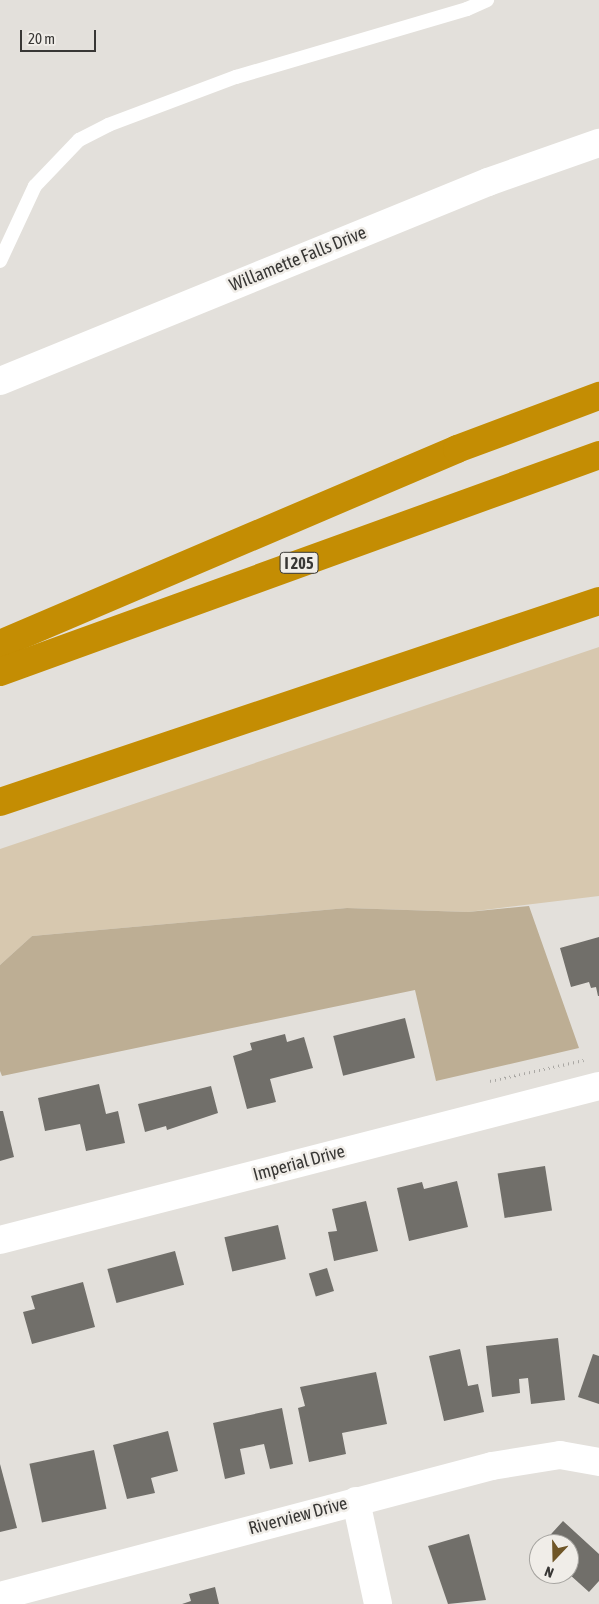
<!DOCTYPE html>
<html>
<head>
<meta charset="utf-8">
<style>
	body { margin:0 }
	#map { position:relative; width:599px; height:1604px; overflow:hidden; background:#e3e0db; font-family:"Asap Condensed",sans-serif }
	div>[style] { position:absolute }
	.green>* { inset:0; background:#d7c8af }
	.forest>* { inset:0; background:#bdae94 }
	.building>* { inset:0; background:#716f6a; transform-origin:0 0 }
	.path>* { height:3px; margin-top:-1.5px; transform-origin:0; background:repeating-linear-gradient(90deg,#aaa8a4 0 1px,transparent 0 5px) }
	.service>* { height:14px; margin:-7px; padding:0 7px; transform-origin:7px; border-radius:7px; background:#fff }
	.minor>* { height:28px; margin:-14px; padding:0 14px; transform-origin:14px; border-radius:14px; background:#fff }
	.tertiary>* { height:28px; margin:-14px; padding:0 14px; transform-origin:14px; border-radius:14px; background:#fff }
	.motorway>* { height:28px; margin:-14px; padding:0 14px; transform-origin:14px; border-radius:14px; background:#c48d03 }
	span { translate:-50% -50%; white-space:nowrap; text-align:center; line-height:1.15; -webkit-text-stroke:5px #f0ede8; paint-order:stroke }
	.shield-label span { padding:1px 4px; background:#f0ede8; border:1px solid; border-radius:4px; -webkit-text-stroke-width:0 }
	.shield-label { font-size:16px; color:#383735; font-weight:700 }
	.street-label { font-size:18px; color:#383735 }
	.north { position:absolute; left:529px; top:1534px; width:50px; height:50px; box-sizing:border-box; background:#f0ede8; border:1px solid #a6a4a0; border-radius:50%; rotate:201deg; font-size:14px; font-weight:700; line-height:20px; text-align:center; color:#383735 }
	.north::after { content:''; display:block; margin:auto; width:18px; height:22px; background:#6f5627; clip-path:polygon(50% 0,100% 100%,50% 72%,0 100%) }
	.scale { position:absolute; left:20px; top:30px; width:76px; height:22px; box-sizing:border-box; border:2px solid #383735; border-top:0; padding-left:6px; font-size:15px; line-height:18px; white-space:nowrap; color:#383735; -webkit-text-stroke:4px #f0ede8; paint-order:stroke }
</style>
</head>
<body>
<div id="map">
	<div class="green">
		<i style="clip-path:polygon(599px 647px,599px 896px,468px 912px,347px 908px,32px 936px,0 965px,0 849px)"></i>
	</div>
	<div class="forest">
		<i style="clip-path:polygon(529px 906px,579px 1048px,436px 1081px,415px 990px,2px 1076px,0 1071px,0 965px,32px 936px,347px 908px,468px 912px)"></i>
	</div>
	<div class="building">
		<i style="clip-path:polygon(599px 937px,599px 996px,598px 996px,596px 987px,591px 988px,589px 982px,571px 987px,560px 948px)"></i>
		<i style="left:405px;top:1018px;width:41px;height:74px;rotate:76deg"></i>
		<i style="clip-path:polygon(285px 1034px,287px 1042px,304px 1037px,313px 1068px,270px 1079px,276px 1102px,247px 1109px,233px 1056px,252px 1050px,250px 1043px)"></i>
		<i style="clip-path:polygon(99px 1084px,106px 1114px,118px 1111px,125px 1143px,86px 1151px,80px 1124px,45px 1131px,38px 1098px)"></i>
		<i style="clip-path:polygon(211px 1086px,218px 1113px,167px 1130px,166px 1126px,145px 1132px,138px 1104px)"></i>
		<i style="clip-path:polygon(0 1111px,3px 1111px,14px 1157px,0 1161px)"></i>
		<i style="left:545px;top:1166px;width:45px;height:48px;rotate:81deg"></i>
		<i style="clip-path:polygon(457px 1181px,468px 1227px,409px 1241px,397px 1188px,422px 1182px,424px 1189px)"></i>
		<i style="clip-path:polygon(366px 1201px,378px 1251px,334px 1261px,328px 1232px,337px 1231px,332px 1209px)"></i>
		<i style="left:278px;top:1225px;width:35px;height:55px;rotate:77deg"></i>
		<i style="left:175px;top:1251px;width:35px;height:70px;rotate:75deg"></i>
		<i style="left:327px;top:1268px;width:24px;height:19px;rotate:73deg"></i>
		<i style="clip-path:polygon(83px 1282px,95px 1327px,32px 1344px,23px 1312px,35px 1309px,31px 1296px)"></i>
		<i style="clip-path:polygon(558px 1338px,565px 1400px,531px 1404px,528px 1378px,519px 1379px,520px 1393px,492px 1397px,486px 1346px)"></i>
		<i style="clip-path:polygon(460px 1349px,468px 1386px,478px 1384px,484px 1412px,444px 1421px,429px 1356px)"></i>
		<i style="clip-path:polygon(593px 1354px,599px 1356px,599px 1404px,578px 1397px)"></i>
		<i style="clip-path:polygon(376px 1372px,387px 1424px,342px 1433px,346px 1454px,309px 1462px,298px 1408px,305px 1406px,300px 1387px)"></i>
		<i style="clip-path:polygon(282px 1408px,293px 1464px,270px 1469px,264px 1444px,240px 1449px,245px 1474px,225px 1479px,213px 1423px)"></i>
		<i style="clip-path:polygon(168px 1431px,178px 1471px,151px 1478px,155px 1493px,127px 1499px,113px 1445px)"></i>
		<i style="left:94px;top:1450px;width:60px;height:66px;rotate:78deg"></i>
		<i style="clip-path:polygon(0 1464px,17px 1528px,0 1532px)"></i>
		<i style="clip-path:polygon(563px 1521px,599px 1554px,599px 1581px,589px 1592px,569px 1574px,569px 1544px,542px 1544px)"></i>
		<i style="clip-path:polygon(469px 1534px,486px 1600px,448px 1604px,428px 1546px)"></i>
		<i style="clip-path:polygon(215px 1587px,219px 1604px,182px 1604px,191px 1601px,189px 1594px)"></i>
	</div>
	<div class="path">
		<i style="left:490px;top:1081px;width:96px;rotate:-12.6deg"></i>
	</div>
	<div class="service">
		<i style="left:0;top:261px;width:83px;rotate:-65deg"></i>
		<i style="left:35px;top:186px;width:64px;rotate:-46.3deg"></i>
		<i style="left:79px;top:140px;width:33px;rotate:-27deg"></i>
		<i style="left:108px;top:125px;width:137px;rotate:-20.6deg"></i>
		<i style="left:236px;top:77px;width:241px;rotate:-16.4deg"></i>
		<i style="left:467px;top:9px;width:22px;rotate:-24deg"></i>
	</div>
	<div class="minor">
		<i style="left:0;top:1240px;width:618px;rotate:-14.42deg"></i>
		<i style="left:356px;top:1501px;width:105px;rotate:77.9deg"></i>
		<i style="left:0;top:1596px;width:509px;rotate:-14.8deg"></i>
		<i style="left:492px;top:1466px;width:69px;rotate:-9.2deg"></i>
		<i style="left:560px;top:1455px;width:40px;rotate:10deg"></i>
	</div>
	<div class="tertiary">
		<i style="left:0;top:381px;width:527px;rotate:-22.18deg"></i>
		<i style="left:488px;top:182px;width:118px;rotate:-19.4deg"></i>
	</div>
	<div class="motorway">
		<i style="left:0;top:644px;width:497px;rotate:-23.1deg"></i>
		<i style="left:457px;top:449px;width:152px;rotate:-20.5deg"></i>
		<i style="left:0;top:672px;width:637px;rotate:-19.91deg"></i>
		<i style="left:0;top:802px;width:632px;rotate:-18.55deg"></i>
	</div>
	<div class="shield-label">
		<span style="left:299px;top:563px">I 205</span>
	</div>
	<div class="street-label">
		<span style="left:298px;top:259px;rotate:-22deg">Willamette Falls Drive</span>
		<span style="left:299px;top:1163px;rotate:-15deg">Imperial Drive</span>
		<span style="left:298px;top:1516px;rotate:-15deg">Riverview Drive</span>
	</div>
	<div class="north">N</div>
	<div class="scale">20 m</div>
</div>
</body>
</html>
